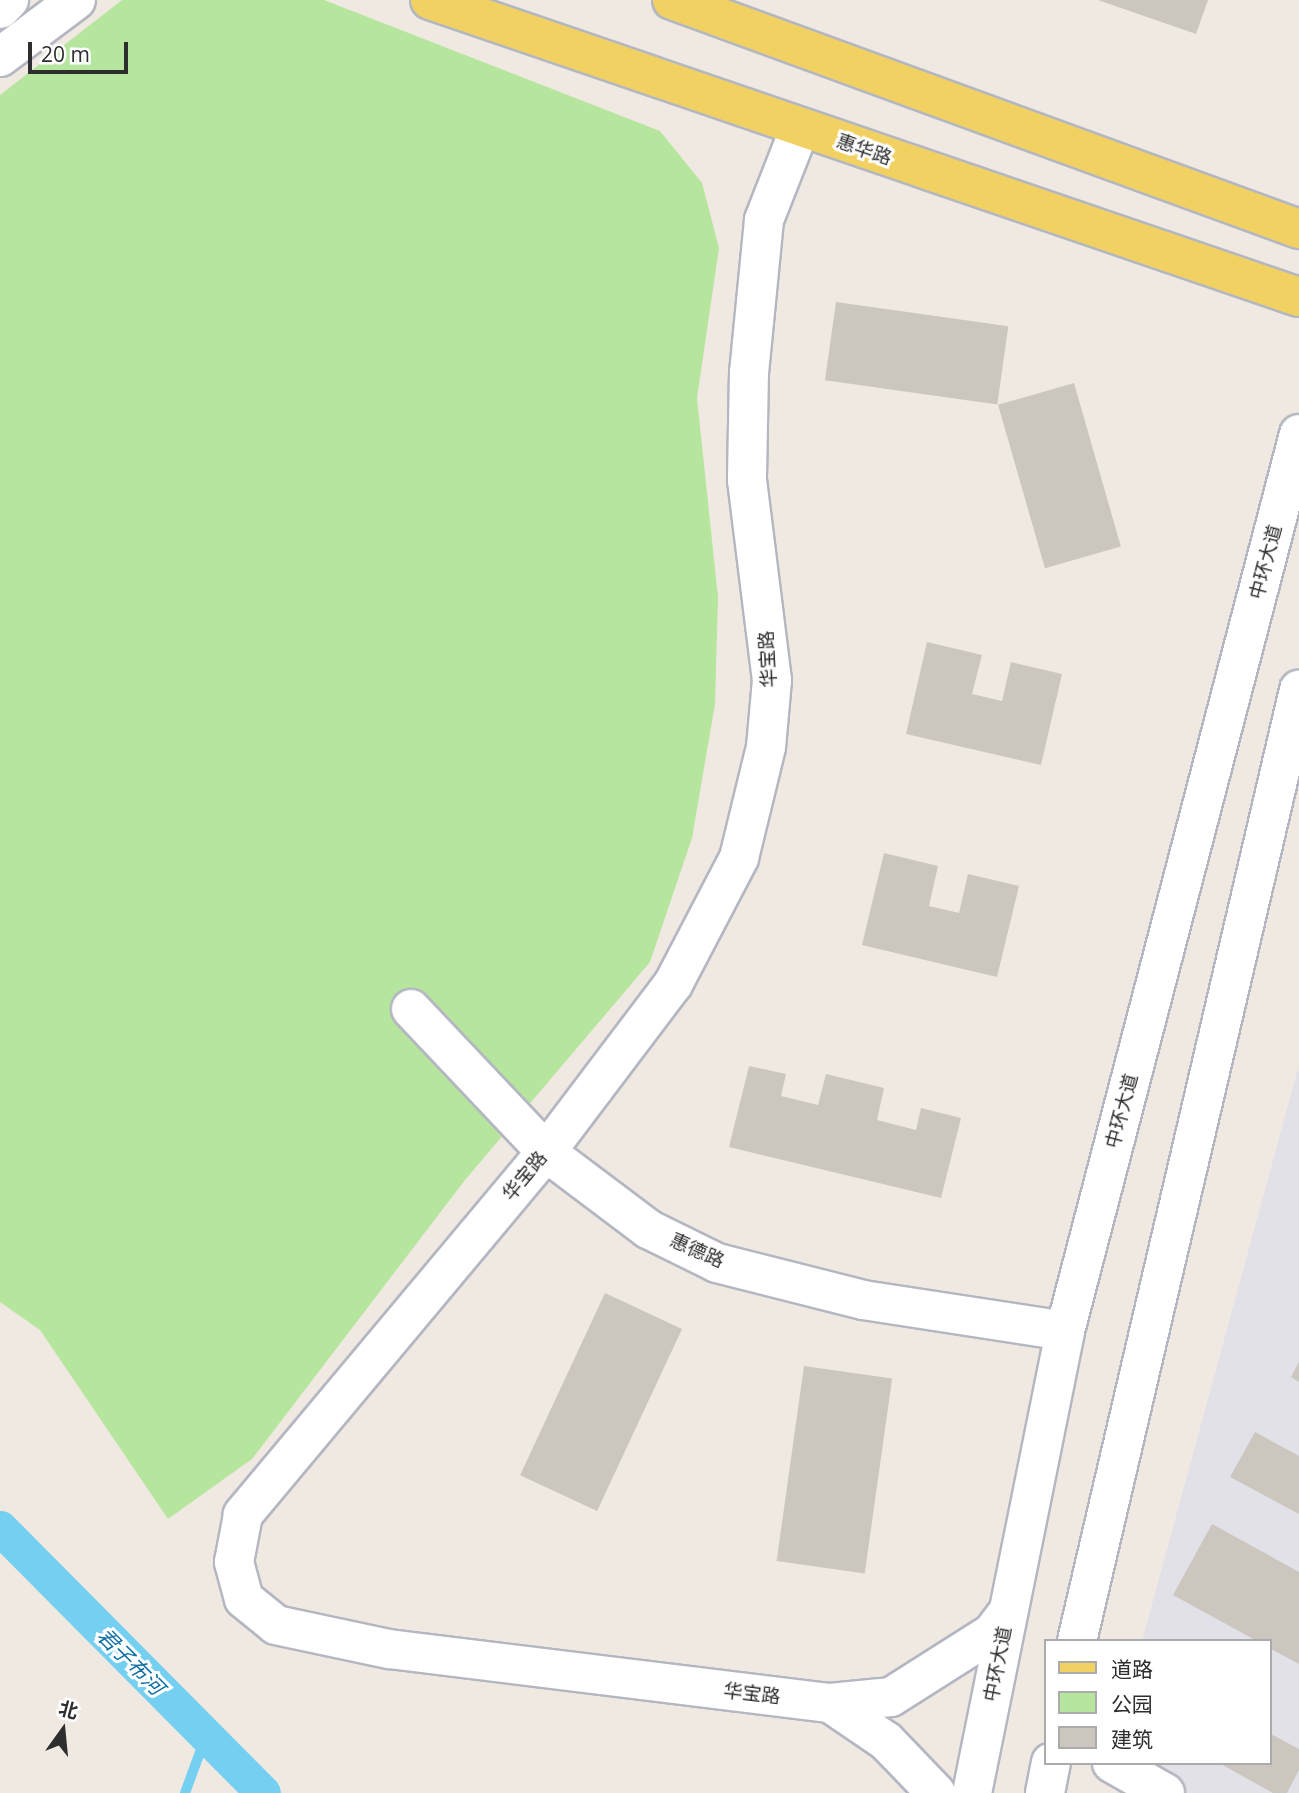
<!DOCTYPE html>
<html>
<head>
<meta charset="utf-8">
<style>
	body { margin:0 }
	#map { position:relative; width:1299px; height:1793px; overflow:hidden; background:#efe9e1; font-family:"Open Sans","Noto Sans SC",sans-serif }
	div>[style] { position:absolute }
	.industrial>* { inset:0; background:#e3e1e8 }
	.green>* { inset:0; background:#b6e59e }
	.stream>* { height:10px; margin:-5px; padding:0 5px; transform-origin:5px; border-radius:5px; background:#75cff0 }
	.canal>* { height:35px; margin:-17.5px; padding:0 17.5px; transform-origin:17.5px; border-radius:17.5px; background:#75cff0 }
	.building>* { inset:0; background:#cbc7bf; transform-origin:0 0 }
	.roads { filter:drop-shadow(2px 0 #b4b7c1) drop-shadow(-2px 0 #b4b7c1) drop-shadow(0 2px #b4b7c1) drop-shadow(0 -2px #b4b7c1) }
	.minor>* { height:38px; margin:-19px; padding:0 19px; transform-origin:19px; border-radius:19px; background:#fff }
	.major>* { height:38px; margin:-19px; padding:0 19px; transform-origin:19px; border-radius:19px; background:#f2d163 }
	span { translate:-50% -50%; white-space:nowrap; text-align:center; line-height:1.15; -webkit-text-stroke:6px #fff; paint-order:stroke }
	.street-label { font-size:19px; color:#2e2e2e }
	.water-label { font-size:21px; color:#0d6fa3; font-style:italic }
	.legend { position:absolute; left:1044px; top:1639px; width:228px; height:126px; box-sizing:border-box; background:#fff; border:2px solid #ababab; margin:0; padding:9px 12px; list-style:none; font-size:21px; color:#2e2e2e }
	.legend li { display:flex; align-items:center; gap:14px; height:35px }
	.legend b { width:35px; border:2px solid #ababab }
	.north { position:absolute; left:28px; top:1695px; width:70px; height:70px; -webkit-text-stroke:5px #fff; paint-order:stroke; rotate:15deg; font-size:19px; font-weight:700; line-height:28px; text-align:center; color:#2e2e2e }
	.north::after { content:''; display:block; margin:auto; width:24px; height:32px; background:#2e2e2e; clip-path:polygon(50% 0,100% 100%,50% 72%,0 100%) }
	.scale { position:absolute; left:28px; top:42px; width:100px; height:32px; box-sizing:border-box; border:4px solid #2e2e2e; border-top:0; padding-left:9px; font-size:21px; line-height:24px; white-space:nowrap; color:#2e2e2e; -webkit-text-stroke:5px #fff; paint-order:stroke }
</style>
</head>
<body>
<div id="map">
	<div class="industrial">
		<i style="clip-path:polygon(1299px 1065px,1299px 1793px,1117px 1793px,1122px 1763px,1269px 1763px,1269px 1641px,1142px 1641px)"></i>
	</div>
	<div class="green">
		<i style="clip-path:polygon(122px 0,324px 0,660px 131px,702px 183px,719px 248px,697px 398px,718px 597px,715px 704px,692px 838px,650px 962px,465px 1180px,252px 1459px,168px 1519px,40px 1330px,0 1302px,0 95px)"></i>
	</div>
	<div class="stream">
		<i style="left:185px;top:1793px;width:61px;rotate:-69.8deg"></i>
	</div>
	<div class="canal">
		<i style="left:0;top:1528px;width:373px;rotate:45.2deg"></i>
	</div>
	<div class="building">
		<i style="clip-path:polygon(1098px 0,1208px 0,1196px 34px)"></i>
		<i style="left:836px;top:302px;width:174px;height:79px;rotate:8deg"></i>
		<i style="left:1074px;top:383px;width:170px;height:79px;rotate:74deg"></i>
		<i style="clip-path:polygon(927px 642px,982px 655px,972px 694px,1002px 701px,1011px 662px,1062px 674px,1041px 765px,906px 734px)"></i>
		<i style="clip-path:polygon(884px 853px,938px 866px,929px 906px,959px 913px,968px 874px,1019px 886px,997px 977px,862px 945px)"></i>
		<i style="clip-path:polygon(749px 1066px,786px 1074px,781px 1096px,818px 1105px,826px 1074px,884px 1088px,877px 1120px,916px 1130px,921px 1108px,961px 1118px,941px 1198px,729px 1147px)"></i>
		<i style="left:605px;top:1293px;width:85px;height:201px;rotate:25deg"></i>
		<i style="clip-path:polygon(1299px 1362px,1299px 1382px,1291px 1377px)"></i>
		<i style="left:804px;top:1366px;width:89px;height:197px;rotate:8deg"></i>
		<i style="clip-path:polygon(1255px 1432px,1299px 1456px,1299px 1514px,1230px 1477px)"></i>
		<i style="clip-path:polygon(1212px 1524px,1299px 1572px,1299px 1664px,1269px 1648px,1269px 1641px,1257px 1641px,1173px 1595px)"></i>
		<i style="clip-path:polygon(1269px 1733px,1299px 1749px,1299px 1770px,1287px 1793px,1273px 1793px,1219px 1763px,1269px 1763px)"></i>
	</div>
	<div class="roads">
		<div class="minor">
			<i style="left:0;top:9px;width:13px;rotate:-45deg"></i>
			<i style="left:0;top:57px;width:95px;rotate:-36.9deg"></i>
			<i style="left:800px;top:128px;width:99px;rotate:111.4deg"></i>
			<i style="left:764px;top:220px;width:153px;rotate:95.6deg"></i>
			<i style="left:749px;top:372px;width:108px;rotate:91.1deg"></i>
			<i style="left:747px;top:480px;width:202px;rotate:82.9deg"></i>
			<i style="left:772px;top:680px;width:67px;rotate:95.1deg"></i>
			<i style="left:766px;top:747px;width:114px;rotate:103.7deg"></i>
			<i style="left:739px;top:858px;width:142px;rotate:117.6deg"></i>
			<i style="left:673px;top:984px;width:211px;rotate:127.1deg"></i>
			<i style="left:546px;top:1152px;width:473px;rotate:129.9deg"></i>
			<i style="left:243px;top:1515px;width:48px;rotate:100.8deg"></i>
			<i style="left:234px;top:1562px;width:38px;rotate:75deg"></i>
			<i style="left:244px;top:1599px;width:41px;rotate:39.1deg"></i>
			<i style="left:276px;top:1625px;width:116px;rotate:12deg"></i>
			<i style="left:389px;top:1649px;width:444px;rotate:7deg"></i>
			<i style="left:830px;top:1703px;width:61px;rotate:-5.6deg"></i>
			<i style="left:891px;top:1697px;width:120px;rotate:-32.4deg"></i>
			<i style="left:992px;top:1633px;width:26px;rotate:-53deg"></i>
			<i style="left:411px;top:1009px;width:197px;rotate:46.6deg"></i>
			<i style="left:546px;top:1152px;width:128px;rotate:37deg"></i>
			<i style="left:648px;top:1229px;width:77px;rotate:26.2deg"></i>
			<i style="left:717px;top:1263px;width:151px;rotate:14.2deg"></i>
			<i style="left:863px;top:1300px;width:204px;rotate:8.7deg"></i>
			<i style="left:1077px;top:1641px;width:977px;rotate:-76.86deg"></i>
			<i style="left:830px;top:1703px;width:68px;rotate:34.2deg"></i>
			<i style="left:886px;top:1741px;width:72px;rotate:46.1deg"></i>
			<i style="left:1112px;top:1763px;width:61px;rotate:29.5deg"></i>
			<i style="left:972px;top:1793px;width:471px;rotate:-78.6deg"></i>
			<i style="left:1065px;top:1331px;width:927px;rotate:-75.38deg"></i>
			<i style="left:1045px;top:1793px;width:31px;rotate:-79deg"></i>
		</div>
		<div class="major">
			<i style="left:430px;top:0;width:918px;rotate:18.87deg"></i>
			<i style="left:672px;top:0;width:668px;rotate:20.06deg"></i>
		</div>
	</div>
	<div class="street-label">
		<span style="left:864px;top:150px;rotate:19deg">惠华路</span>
		<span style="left:1266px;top:562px;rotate:-75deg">中环大道</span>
		<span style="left:768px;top:659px;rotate:-93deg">华宝路</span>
		<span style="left:1122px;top:1111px;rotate:-75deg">中环大道</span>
		<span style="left:525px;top:1176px;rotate:-50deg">华宝路</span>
		<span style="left:697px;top:1251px;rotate:24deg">惠德路</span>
		<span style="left:998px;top:1664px;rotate:-79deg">中环大道</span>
		<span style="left:752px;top:1694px;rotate:7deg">华宝路</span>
	</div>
	<div class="water-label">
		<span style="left:131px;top:1661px;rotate:45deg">君子布河</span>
	</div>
	<ul class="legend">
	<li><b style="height:9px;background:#f2d163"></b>道路</li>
	<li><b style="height:19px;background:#b6e59e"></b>公园</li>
	<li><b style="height:19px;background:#cbc7bf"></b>建筑</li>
	</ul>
	<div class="north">北</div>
	<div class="scale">20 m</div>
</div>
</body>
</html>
